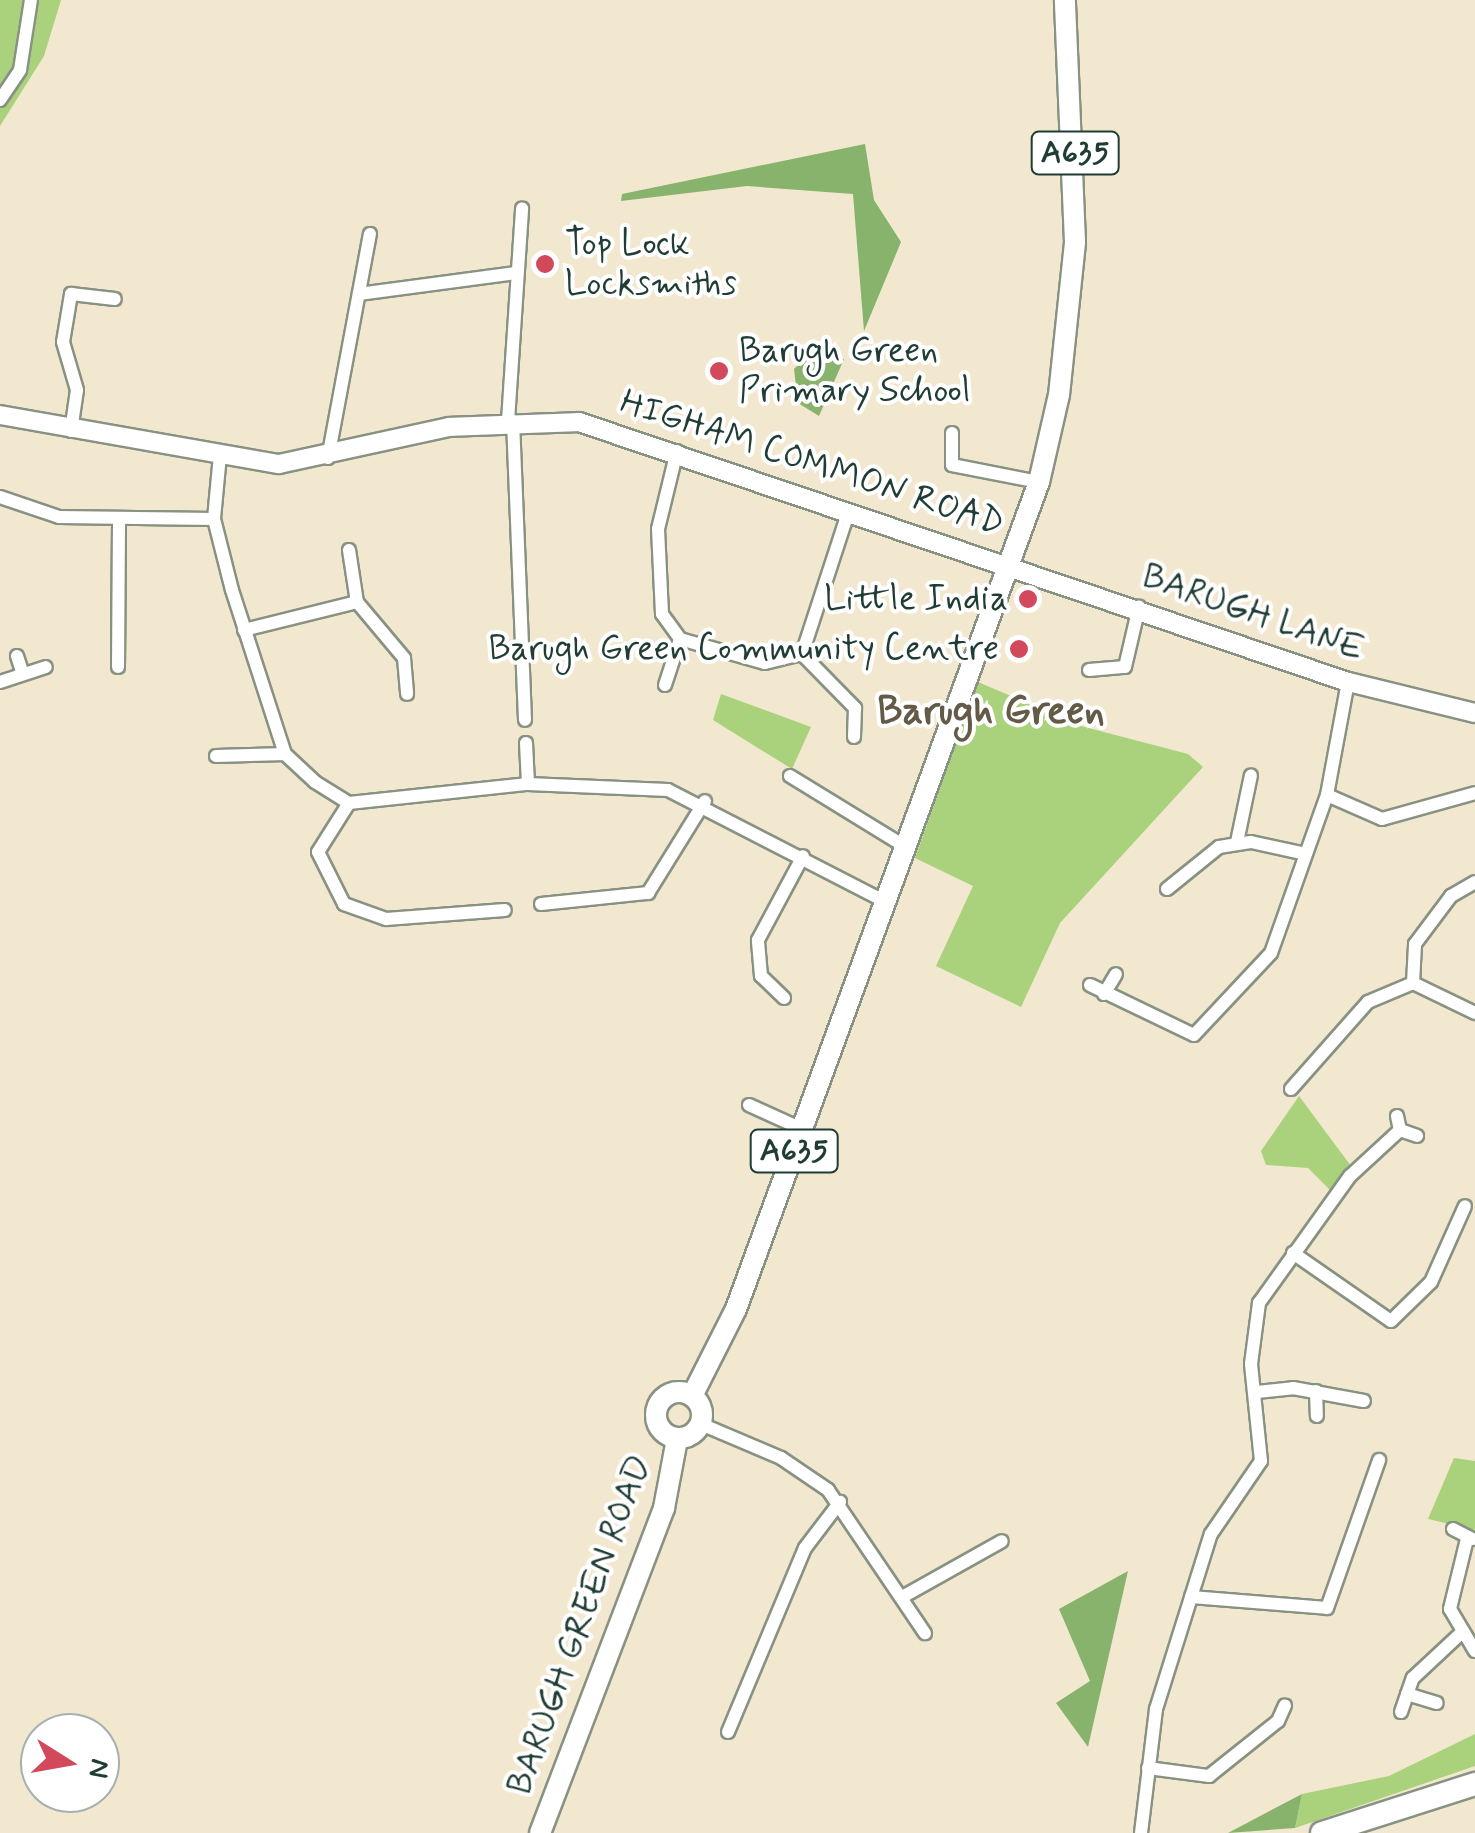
<!DOCTYPE html>
<html>
<head>
<meta charset="utf-8">
<style>
	body { margin:0 }
	#map { position:relative; width:1475px; height:1833px; overflow:hidden; background:#f2e8cf; font-family:Mynerve,sans-serif }
	div>[style] { position:absolute }
	.green>* { inset:0; background:#aad17c }
	.forest>* { inset:0; background:#87b36c }
	.roads { filter:drop-shadow(2px 0 #889282) drop-shadow(-2px 0 #889282) drop-shadow(0 2px #889282) drop-shadow(0 -2px #889282) }
	.street>* { height:12px; margin:-6px; padding:0 6px; transform-origin:6px; border-radius:6px; background:#fff }
	.secondary>* { height:18px; margin:-9px; padding:0 9px; transform-origin:9px; border-radius:9px; background:#fff }
	.primary>* { height:20px; margin:-10px; padding:0 10px; transform-origin:10px; border-radius:10px; background:#fff }
	.primary>.ring { margin:-10px; padding:0; box-sizing:content-box; background:none; border:20px solid #fff; border-radius:50% }
	.highway>* { height:22px; margin:-11px; padding:0 11px; transform-origin:11px; border-radius:11px; background:#fff }
	.dots>* { width:28px; height:28px; translate:-50% -50%; box-sizing:border-box; border:5px solid #fff; border-radius:50% }
	span { translate:-50% -50%; white-space:nowrap; text-align:center; line-height:1.15; -webkit-text-stroke:8px #fff; paint-order:stroke }
	.shield-label span { padding:2px 8px; background:#fff; border:2px solid; border-radius:8px; -webkit-text-stroke-width:0 }
	.shield-label { font-size:32px; color:#1f3d34; font-weight:700 }
	.poi-label { font-size:35px; color:#1f3d34 }
	.left { translate:0 -50%; text-align:left }
	.right { translate:-100% -50%; text-align:right }
	.street-label { font-size:35px; color:#1f3d34 }
	.quarter-label { font-size:40px; color:#635b48; font-weight:700 }
	.north { position:absolute; left:20px; top:1713px; width:100px; height:100px; box-sizing:border-box; background:#fff; border:2px solid #a5b1ae; border-radius:50%; rotate:101deg; font-size:28px; font-weight:700; line-height:40px; text-align:center; color:#1f3d34 }
	.north::after { content:''; display:block; margin:auto; width:35px; height:45px; background:#d1495b; clip-path:polygon(50% 0,100% 100%,50% 72%,0 100%) }
</style>
</head>
<body>
<div id="map">
	<div class="green">
		<i style="clip-path:polygon(0 0,61px 0,44px 56px,0 126px)"></i>
		<i style="clip-path:polygon(978px 682px,1081px 726px,1188px 754px,1203px 767px,1060px 923px,1021px 1007px,936px 966px,973px 886px,915px 858px)"></i>
		<i style="clip-path:polygon(721px 694px,811px 727px,792px 769px,713px 720px)"></i>
		<i style="clip-path:polygon(1299px 1096px,1351px 1166px,1333px 1193px,1308px 1168px,1266px 1165px,1261px 1151px)"></i>
		<i style="clip-path:polygon(1454px 1458px,1475px 1461px,1475px 1530px,1428px 1519px)"></i>
		<i style="clip-path:polygon(1475px 1734px,1475px 1766px,1295px 1828px,1302px 1794px,1389px 1776px)"></i>
	</div>
	<div class="forest">
		<i style="clip-path:polygon(865px 144px,874px 200px,901px 242px,864px 331px,853px 194px,747px 186px,621px 201px,622px 194px)"></i>
		<i style="clip-path:polygon(807px 356px,844px 359px,819px 416px,798px 403px,794px 369px)"></i>
		<i style="clip-path:polygon(1128px 1571px,1088px 1747px,1056px 1703px,1090px 1681px,1059px 1609px)"></i>
		<i style="clip-path:polygon(1302px 1794px,1295px 1828px,1228px 1833px)"></i>
	</div>
	<div class="roads">
		<div class="street">
			<i style="left:0;top:100px;width:36px;rotate:-56deg"></i>
			<i style="left:20px;top:70px;width:71px;rotate:-81.1deg"></i>
			<i style="left:359px;top:294px;width:158px;rotate:-7.6deg"></i>
			<i style="left:508px;top:421px;width:213px;rotate:-86.2deg"></i>
			<i style="left:513px;top:421px;width:299px;rotate:87.7deg"></i>
			<i style="left:71px;top:431px;width:41px;rotate:-81.7deg"></i>
			<i style="left:77px;top:390px;width:50px;rotate:-106.3deg"></i>
			<i style="left:63px;top:342px;width:49px;rotate:-80.5deg"></i>
			<i style="left:71px;top:294px;width:44px;rotate:6.5deg"></i>
			<i style="left:952px;top:433px;width:32px;rotate:90deg"></i>
			<i style="left:952px;top:465px;width:89px;rotate:11.1deg"></i>
			<i style="left:677px;top:451px;width:80px;rotate:103.7deg"></i>
			<i style="left:658px;top:529px;width:85px;rotate:87.3deg"></i>
			<i style="left:662px;top:614px;width:31px;rotate:54deg"></i>
			<i style="left:680px;top:639px;width:88px;rotate:15.8deg"></i>
			<i style="left:765px;top:663px;width:38px;rotate:-14deg"></i>
			<i style="left:802px;top:654px;width:151px;rotate:-71.9deg"></i>
			<i style="left:220px;top:455px;width:64px;rotate:95.4deg"></i>
			<i style="left:214px;top:519px;width:73px;rotate:75.8deg"></i>
			<i style="left:232px;top:590px;width:172px;rotate:72.1deg"></i>
			<i style="left:285px;top:754px;width:41px;rotate:43deg"></i>
			<i style="left:315px;top:782px;width:40px;rotate:32deg"></i>
			<i style="left:349px;top:803px;width:180px;rotate:-6.1deg"></i>
			<i style="left:528px;top:784px;width:140px;rotate:2.5deg"></i>
			<i style="left:668px;top:790px;width:245px;rotate:27.2deg"></i>
			<i style="left:328px;top:458px;width:228px;rotate:-79.4deg"></i>
			<i style="left:0;top:497px;width:62px;rotate:18.7deg"></i>
			<i style="left:59px;top:517px;width:155px;rotate:0.7deg"></i>
			<i style="left:349px;top:550px;width:53px;rotate:81.3deg"></i>
			<i style="left:357px;top:602px;width:73px;rotate:50deg"></i>
			<i style="left:404px;top:658px;width:36px;rotate:85deg"></i>
			<i style="left:244px;top:630px;width:116px;rotate:-13.9deg"></i>
			<i style="left:802px;top:654px;width:76px;rotate:45.5deg"></i>
			<i style="left:855px;top:708px;width:29px;rotate:92deg"></i>
			<i style="left:17px;top:656px;width:19px;rotate:72deg"></i>
			<i style="left:118px;top:667px;width:147px;rotate:-89.6deg"></i>
			<i style="left:1089px;top:670px;width:36px;rotate:-5deg"></i>
			<i style="left:1125px;top:667px;width:62px;rotate:-76.9deg"></i>
			<i style="left:0;top:682px;width:48px;rotate:-18.1deg"></i>
			<i style="left:665px;top:685px;width:48px;rotate:-71.9deg"></i>
			<i style="left:526px;top:743px;width:41px;rotate:87.2deg"></i>
			<i style="left:216px;top:756px;width:69px;rotate:-1.7deg"></i>
			<i style="left:790px;top:776px;width:136px;rotate:31.5deg"></i>
			<i style="left:1327px;top:795px;width:60px;rotate:23.6deg"></i>
			<i style="left:1382px;top:819px;width:97px;rotate:-15.6deg"></i>
			<i style="left:349px;top:803px;width:58px;rotate:122.3deg"></i>
			<i style="left:318px;top:852px;width:58px;rotate:63.4deg"></i>
			<i style="left:344px;top:904px;width:45px;rotate:19.7deg"></i>
			<i style="left:386px;top:919px;width:119px;rotate:-4.3deg"></i>
			<i style="left:1237px;top:842px;width:68px;rotate:-78.2deg"></i>
			<i style="left:1167px;top:889px;width:67px;rotate:-38.9deg"></i>
			<i style="left:1219px;top:847px;width:32px;rotate:-9deg"></i>
			<i style="left:1251px;top:842px;width:51px;rotate:12.4deg"></i>
			<i style="left:541px;top:904px;width:108px;rotate:-5.9deg"></i>
			<i style="left:648px;top:893px;width:108px;rotate:-58.2deg"></i>
			<i style="left:1413px;top:983px;width:69px;rotate:25.8deg"></i>
			<i style="left:1090px;top:985px;width:115px;rotate:25.7deg"></i>
			<i style="left:1194px;top:1035px;width:112px;rotate:-46.8deg"></i>
			<i style="left:1271px;top:953px;width:168px;rotate:-70.5deg"></i>
			<i style="left:1327px;top:795px;width:115px;rotate:-79.5deg"></i>
			<i style="left:1104px;top:994px;width:23px;rotate:-59deg"></i>
			<i style="left:784px;top:998px;width:32px;rotate:-136deg"></i>
			<i style="left:761px;top:976px;width:36px;rotate:-95deg"></i>
			<i style="left:758px;top:940px;width:95px;rotate:-61.8deg"></i>
			<i style="left:1291px;top:1089px;width:116px;rotate:-48.5deg"></i>
			<i style="left:1368px;top:1002px;width:49px;rotate:-22.9deg"></i>
			<i style="left:1413px;top:983px;width:39px;rotate:-87deg"></i>
			<i style="left:1415px;top:944px;width:60px;rotate:-53.1deg"></i>
			<i style="left:1451px;top:896px;width:28px;rotate:-30deg"></i>
			<i style="left:749px;top:1105px;width:58px;rotate:24.4deg"></i>
			<i style="left:1397px;top:1116px;width:14px;rotate:78deg"></i>
			<i style="left:1400px;top:1130px;width:18px;rotate:19deg"></i>
			<i style="left:1293px;top:1253px;width:119px;rotate:34.8deg"></i>
			<i style="left:1391px;top:1321px;width:56px;rotate:-44.3deg"></i>
			<i style="left:1431px;top:1282px;width:83px;rotate:-65.9deg"></i>
			<i style="left:1316px;top:1391px;width:25px;rotate:88deg"></i>
			<i style="left:1257px;top:1392px;width:36px;rotate:-6deg"></i>
			<i style="left:1293px;top:1388px;width:72px;rotate:10.4deg"></i>
			<i style="left:701px;top:1424px;width:87px;rotate:23deg"></i>
			<i style="left:781px;top:1458px;width:57px;rotate:34.2deg"></i>
			<i style="left:828px;top:1490px;width:173px;rotate:55.9deg"></i>
			<i style="left:1453px;top:1529px;width:22px;rotate:27deg"></i>
			<i style="left:1467px;top:1539px;width:72px;rotate:103.7deg"></i>
			<i style="left:1450px;top:1609px;width:49px;rotate:59.2deg"></i>
			<i style="left:904px;top:1596px;width:112px;rotate:-29.3deg"></i>
			<i style="left:1191px;top:1597px;width:136px;rotate:4.6deg"></i>
			<i style="left:1327px;top:1608px;width:157px;rotate:-70.6deg"></i>
			<i style="left:1407px;top:1694px;width:31px;rotate:17deg"></i>
			<i style="left:1401px;top:1712px;width:36px;rotate:-71deg"></i>
			<i style="left:1413px;top:1678px;width:64px;rotate:-43.1deg"></i>
			<i style="left:728px;top:1732px;width:199px;rotate:-67.3deg"></i>
			<i style="left:805px;top:1548px;width:58px;rotate:-52.7deg"></i>
			<i style="left:1148px;top:1768px;width:62px;rotate:7.5deg"></i>
			<i style="left:1209px;top:1776px;width:88px;rotate:-38.6deg"></i>
			<i style="left:1278px;top:1721px;width:17px;rotate:-66deg"></i>
			<i style="left:1141px;top:1833px;width:125px;rotate:-83.1deg"></i>
			<i style="left:1156px;top:1709px;width:183px;rotate:-72.6deg"></i>
			<i style="left:1211px;top:1534px;width:88px;rotate:-55.6deg"></i>
			<i style="left:1261px;top:1461px;width:98px;rotate:-95.9deg"></i>
			<i style="left:1251px;top:1364px;width:62px;rotate:-82.5deg"></i>
			<i style="left:1259px;top:1303px;width:156px;rotate:-54.4deg"></i>
			<i style="left:1350px;top:1176px;width:68px;rotate:-42.6deg"></i>
		</div>
		<div class="secondary">
			<i style="left:0;top:415px;width:283px;rotate:10deg"></i>
			<i style="left:279px;top:464px;width:174px;rotate:-12.3deg"></i>
			<i style="left:449px;top:427px;width:130px;rotate:-2.2deg"></i>
			<i style="left:579px;top:422px;width:812px;rotate:18.68deg"></i>
			<i style="left:1348px;top:682px;width:131px;rotate:13.7deg"></i>
		</div>
		<div class="primary">
			<i class="ring" style="left:656px;top:1392px;width:26px;height:26px"></i>
			<i style="left:692px;top:1396px;width:97px;rotate:-63.2deg"></i>
			<i style="left:736px;top:1309px;width:881px;rotate:-69.88deg"></i>
			<i style="left:1039px;top:482px;width:89px;rotate:-77.1deg"></i>
			<i style="left:1059px;top:395px;width:154px;rotate:-84deg"></i>
			<i style="left:1075px;top:242px;width:242px;rotate:-92.4deg"></i>
			<i style="left:540px;top:1833px;width:348px;rotate:-69.1deg"></i>
			<i style="left:664px;top:1508px;width:70px;rotate:-79.3deg"></i>
		</div>
		<div class="highway">
			<i style="left:1322px;top:1833px;width:161px;rotate:-17.8deg"></i>
		</div>
	</div>
	<div class="dots">
		<i style="left:545px;top:264px;background:#d1495b"></i>
		<i style="left:719px;top:371px;background:#d1495b"></i>
		<i style="left:1028px;top:599px;background:#d1495b"></i>
		<i style="left:1019px;top:649px;background:#d1495b"></i>
	</div>
	<div class="shield-label">
		<span style="left:1075px;top:153px">A635</span>
		<span style="left:794px;top:1151px">A635</span>
	</div>
	<div class="poi-label">
		<span class="left" style="left:565px;top:264px">Top Lock<br>Locksmiths</span>
		<span class="left" style="left:739px;top:371px">Barugh Green<br>Primary School</span>
		<span class="right" style="left:1008px;top:599px">Little India</span>
		<span class="right" style="left:999px;top:649px">Barugh Green Community Centre</span>
	</div>
	<div class="street-label">
		<span style="left:812px;top:463px;rotate:18deg">HIGHAM COMMON ROAD</span>
		<span style="left:1253px;top:613px;rotate:19deg">BARUGH LANE</span>
		<span style="left:580px;top:1625px;rotate:-70deg">BARUGH GREEN ROAD</span>
	</div>
	<div class="quarter-label">
		<span style="left:991px;top:712px">Barugh Green</span>
	</div>
	<div class="north">N</div>
</div>
</body>
</html>
